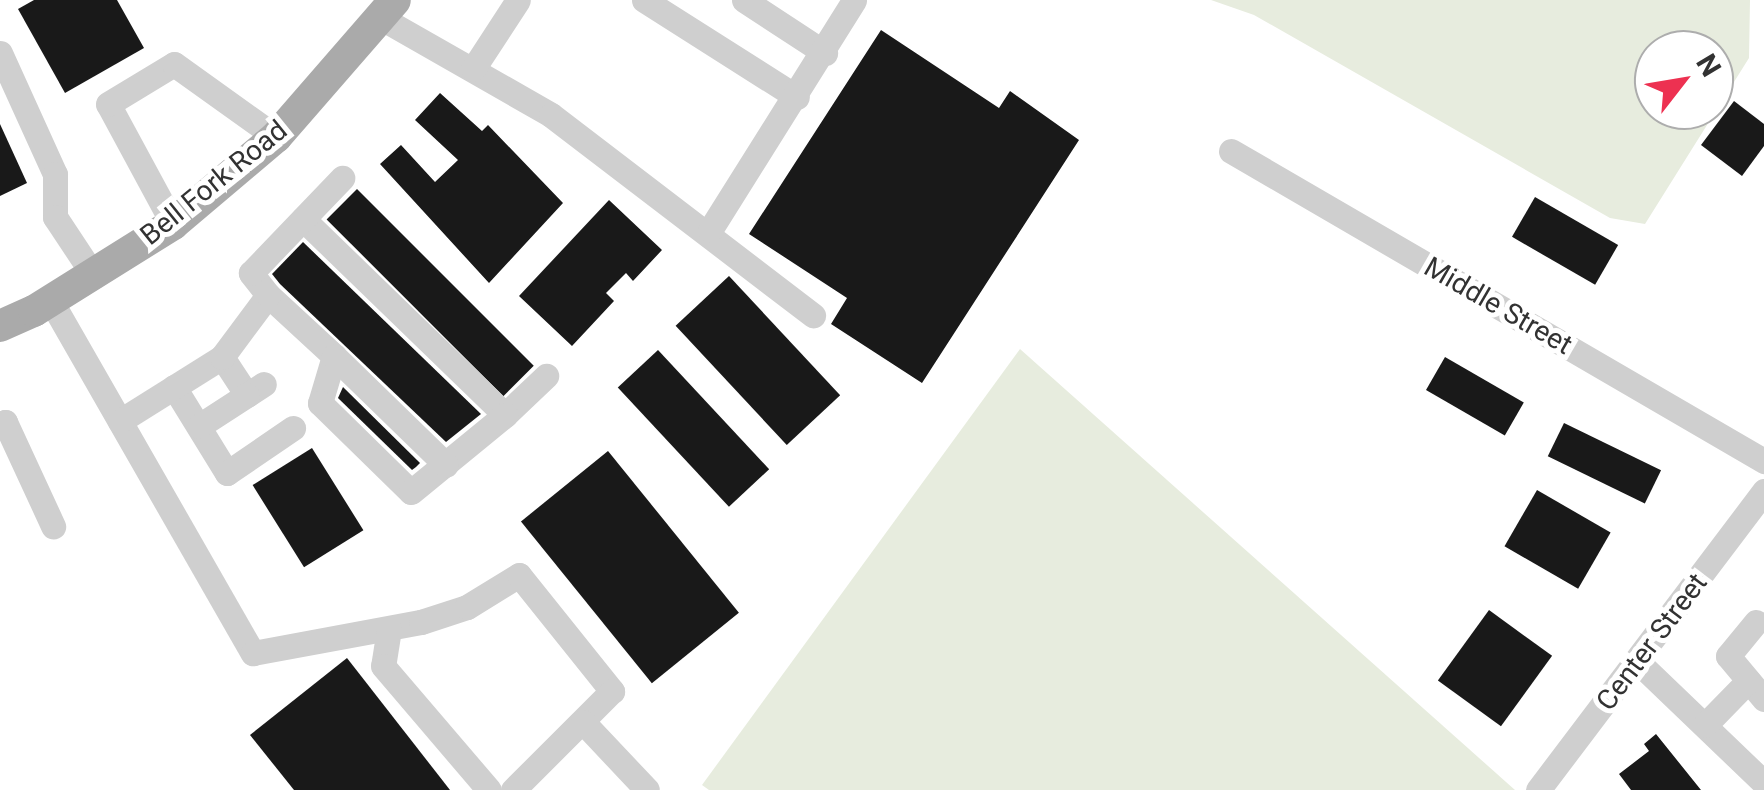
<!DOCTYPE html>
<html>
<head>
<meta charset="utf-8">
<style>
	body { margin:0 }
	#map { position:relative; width:1764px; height:790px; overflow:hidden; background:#fff; font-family:Roboto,sans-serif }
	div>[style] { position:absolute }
	.green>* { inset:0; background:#e7ecde }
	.building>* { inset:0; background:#191919; transform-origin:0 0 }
	.minor>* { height:25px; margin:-12.5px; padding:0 12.5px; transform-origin:12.5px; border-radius:12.5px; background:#cfcfcf }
	.major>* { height:32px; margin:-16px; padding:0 16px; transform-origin:16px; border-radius:16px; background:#aaa }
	span { translate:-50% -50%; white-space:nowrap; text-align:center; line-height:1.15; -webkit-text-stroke:10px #fff; paint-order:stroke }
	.street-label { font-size:28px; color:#323232 }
	.north { position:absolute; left:1634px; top:30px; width:100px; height:100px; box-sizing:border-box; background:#fff; border:2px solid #adadad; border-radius:50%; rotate:59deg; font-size:28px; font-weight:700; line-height:40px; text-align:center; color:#323232 }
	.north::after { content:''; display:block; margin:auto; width:35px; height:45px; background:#ed3151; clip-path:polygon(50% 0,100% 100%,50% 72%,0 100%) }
</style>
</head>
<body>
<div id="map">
	<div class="green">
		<i style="clip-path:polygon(evenodd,1211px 0,1750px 0,1749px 58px,1645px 224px,1610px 218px,1254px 15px,1211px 0,1714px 50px,1714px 110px,1654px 110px,1654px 50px,1714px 50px)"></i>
		<i style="clip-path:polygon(1020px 349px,1515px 790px,709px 790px,702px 785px)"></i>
	</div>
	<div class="building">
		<i style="clip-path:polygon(34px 0,117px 0,144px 48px,65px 93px,18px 9px)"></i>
		<i style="clip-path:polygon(881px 30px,999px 108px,1010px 91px,1079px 140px,922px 383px,831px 324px,847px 298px,749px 234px)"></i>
		<i style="clip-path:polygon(440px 93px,482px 131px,488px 125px,563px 203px,489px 283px,380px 164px,401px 145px,435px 182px,458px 160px,415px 120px)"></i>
		<i style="clip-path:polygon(1734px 101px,1764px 124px,1764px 146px,1742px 176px,1701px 145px)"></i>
		<i style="clip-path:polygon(0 124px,27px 183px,0 196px)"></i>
		<i style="left:357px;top:189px;width:250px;height:43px;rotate:45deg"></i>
		<i style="left:1535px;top:197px;width:96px;height:46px;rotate:30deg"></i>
		<i style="clip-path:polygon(609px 200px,662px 250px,633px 281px,626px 273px,606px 293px,614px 301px,572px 346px,519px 296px)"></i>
		<i style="clip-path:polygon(303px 242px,481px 414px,446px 442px,280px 284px,272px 274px)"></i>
		<i style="left:729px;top:276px;width:163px;height:73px;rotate:47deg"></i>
		<i style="left:658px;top:350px;width:163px;height:55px;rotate:47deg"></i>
		<i style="left:1445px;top:357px;width:91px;height:38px;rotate:30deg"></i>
		<i style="clip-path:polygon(343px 387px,420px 463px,416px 467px,412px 470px,338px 398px)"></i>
		<i style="left:1564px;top:423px;width:108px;height:37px;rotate:26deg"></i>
		<i style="left:312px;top:448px;width:97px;height:70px;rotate:58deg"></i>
		<i style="left:608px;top:451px;width:208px;height:112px;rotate:51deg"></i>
		<i style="left:1537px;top:490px;width:85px;height:65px;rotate:30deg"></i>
		<i style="left:1489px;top:610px;width:78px;height:87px;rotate:36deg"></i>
		<i style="clip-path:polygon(347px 658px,450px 790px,294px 790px,250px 735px)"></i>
		<i style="clip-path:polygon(1656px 734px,1701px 790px,1631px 790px,1619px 774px,1649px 751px,1644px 744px)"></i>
	</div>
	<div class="minor">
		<i style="left:644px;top:0;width:181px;rotate:32.4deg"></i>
		<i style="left:744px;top:0;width:97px;rotate:33.2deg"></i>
		<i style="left:383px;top:19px;width:193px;rotate:29.7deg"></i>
		<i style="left:551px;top:115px;width:330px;rotate:37.4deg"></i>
		<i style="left:0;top:53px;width:133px;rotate:65.6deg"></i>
		<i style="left:55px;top:174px;width:43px;rotate:90deg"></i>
		<i style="left:55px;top:217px;width:71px;rotate:56.5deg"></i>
		<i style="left:473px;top:69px;width:82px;rotate:-56.9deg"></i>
		<i style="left:1231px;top:151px;width:617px;rotate:30.18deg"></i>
		<i style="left:303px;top:219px;width:281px;rotate:44.1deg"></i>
		<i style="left:505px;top:415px;width:57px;rotate:-43.6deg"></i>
		<i style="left:173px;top:224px;width:136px;rotate:-118.4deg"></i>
		<i style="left:108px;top:104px;width:77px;rotate:-31.2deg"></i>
		<i style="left:174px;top:64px;width:125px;rotate:35.6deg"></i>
		<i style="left:710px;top:230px;width:271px;rotate:-57.9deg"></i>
		<i style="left:268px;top:295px;width:90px;rotate:42.7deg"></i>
		<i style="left:334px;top:356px;width:49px;rotate:106.6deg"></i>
		<i style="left:320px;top:403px;width:127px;rotate:44.4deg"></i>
		<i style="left:411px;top:492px;width:122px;rotate:-39.3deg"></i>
		<i style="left:51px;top:301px;width:406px;rotate:60.2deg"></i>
		<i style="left:253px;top:653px;width:171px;rotate:-10.5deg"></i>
		<i style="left:421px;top:622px;width:48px;rotate:-18.1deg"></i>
		<i style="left:467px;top:607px;width:61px;rotate:-31.6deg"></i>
		<i style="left:519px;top:575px;width:149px;rotate:51.3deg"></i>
		<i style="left:612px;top:691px;width:140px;rotate:135deg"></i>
		<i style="left:334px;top:356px;width:156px;rotate:44.2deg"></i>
		<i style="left:222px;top:357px;width:45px;rotate:56.7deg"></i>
		<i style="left:247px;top:395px;width:20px;rotate:-33deg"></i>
		<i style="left:174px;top:387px;width:101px;rotate:58.4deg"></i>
		<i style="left:227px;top:473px;width:80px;rotate:-34.3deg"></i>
		<i style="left:120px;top:421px;width:120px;rotate:-32.1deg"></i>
		<i style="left:222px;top:357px;width:77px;rotate:-53.4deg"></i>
		<i style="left:268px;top:295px;width:28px;rotate:-128deg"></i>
		<i style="left:251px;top:273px;width:132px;rotate:-46.2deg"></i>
		<i style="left:0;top:425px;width:6px;rotate:-31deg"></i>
		<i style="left:5px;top:422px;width:115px;rotate:65.2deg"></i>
		<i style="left:199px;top:426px;width:57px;rotate:-32.9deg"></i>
		<i style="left:1756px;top:622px;width:44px;rotate:129.5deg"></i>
		<i style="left:1728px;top:656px;width:56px;rotate:50.1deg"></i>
		<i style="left:389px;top:629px;width:37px;rotate:99deg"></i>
		<i style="left:383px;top:666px;width:163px;rotate:49.5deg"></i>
		<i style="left:1639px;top:663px;width:173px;rotate:43.8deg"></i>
		<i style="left:583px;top:722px;width:93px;rotate:46.7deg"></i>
		<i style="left:1705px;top:725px;width:62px;rotate:-45.7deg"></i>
		<i style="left:1538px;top:790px;width:375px;rotate:-52.9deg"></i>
	</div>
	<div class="major">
		<i style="left:0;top:326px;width:37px;rotate:-24deg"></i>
		<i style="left:34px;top:311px;width:164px;rotate:-32deg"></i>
		<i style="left:173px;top:224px;width:135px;rotate:-40.2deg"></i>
		<i style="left:276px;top:137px;width:181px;rotate:-49deg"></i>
	</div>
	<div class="street-label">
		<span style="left:214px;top:183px;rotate:-39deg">Bell Fork Road</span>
		<span style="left:1498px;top:306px;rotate:30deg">Middle Street</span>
		<span style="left:1652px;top:642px;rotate:-53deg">Center Street</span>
	</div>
	<div class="north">N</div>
</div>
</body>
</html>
